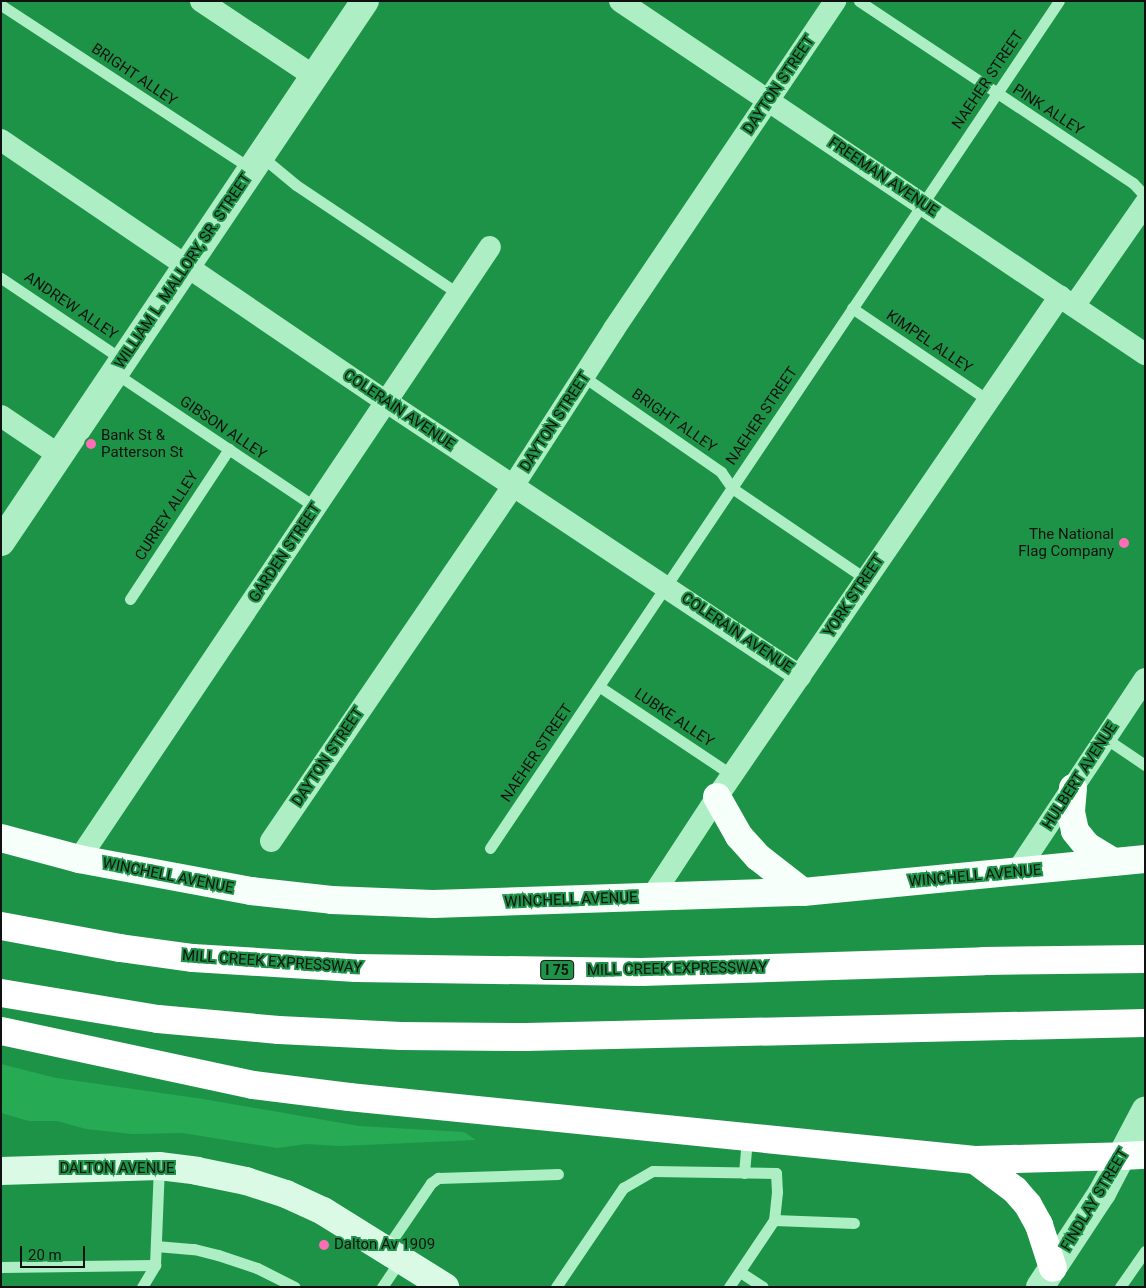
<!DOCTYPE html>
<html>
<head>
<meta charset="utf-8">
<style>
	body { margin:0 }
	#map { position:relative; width:1146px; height:1288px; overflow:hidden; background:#1d9347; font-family:Roboto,sans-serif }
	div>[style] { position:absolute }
	.green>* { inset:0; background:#26ab54 }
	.service>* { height:11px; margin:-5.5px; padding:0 5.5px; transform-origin:5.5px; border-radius:5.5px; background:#aeeec4 }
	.minor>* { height:22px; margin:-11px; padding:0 11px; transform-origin:11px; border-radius:11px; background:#aeeec4 }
	.tertiary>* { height:28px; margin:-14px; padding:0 14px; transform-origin:14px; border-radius:14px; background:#aeeec4 }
	.secondary>* { height:28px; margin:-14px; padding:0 14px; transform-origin:14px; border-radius:14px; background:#dbfae6 }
	.primary>* { height:28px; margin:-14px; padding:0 14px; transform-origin:14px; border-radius:14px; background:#f6fff9 }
	.motorway>* { height:28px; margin:-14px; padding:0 14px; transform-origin:14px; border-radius:14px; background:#fff }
	.dots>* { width:14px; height:14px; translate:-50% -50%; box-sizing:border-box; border:2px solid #1d9347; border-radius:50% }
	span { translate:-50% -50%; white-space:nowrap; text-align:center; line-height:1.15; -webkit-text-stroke:4px #1d9347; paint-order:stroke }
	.shield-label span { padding:1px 4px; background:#1d9347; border:1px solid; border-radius:4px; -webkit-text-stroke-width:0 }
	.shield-label { font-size:14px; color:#111; font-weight:700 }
	.street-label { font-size:15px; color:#111 }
	.poi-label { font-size:15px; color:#111 }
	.left { translate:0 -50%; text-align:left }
	.right { translate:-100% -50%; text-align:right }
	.frame { position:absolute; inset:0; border:2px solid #111; pointer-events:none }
	.scale { position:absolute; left:20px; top:1246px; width:65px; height:22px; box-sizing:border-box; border:2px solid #111; border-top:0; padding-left:6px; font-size:15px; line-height:18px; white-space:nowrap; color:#111; -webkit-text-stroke:4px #1d9347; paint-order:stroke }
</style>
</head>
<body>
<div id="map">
	<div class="green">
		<i style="clip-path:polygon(1px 1064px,56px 1078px,203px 1099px,359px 1126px,464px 1132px,476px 1140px,341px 1146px,306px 1144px,277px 1148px,182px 1133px,132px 1134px,86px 1129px,57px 1121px,29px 1121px,1px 1113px)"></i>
	</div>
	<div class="service">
		<i style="left:859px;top:1px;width:329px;rotate:33.6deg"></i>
		<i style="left:1133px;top:183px;width:18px;rotate:47deg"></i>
		<i style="left:1px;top:5px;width:300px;rotate:33.2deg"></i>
		<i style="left:261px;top:156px;width:45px;rotate:39.6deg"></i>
		<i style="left:296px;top:185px;width:196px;rotate:33.8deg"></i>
		<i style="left:1px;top:278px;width:147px;rotate:33.9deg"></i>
		<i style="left:852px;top:308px;width:164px;rotate:34.1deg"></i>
		<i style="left:115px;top:373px;width:241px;rotate:33.8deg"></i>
		<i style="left:584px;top:377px;width:167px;rotate:34.7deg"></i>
		<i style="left:721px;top:472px;width:19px;rotate:55deg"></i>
		<i style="left:732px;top:488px;width:162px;rotate:34.2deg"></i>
		<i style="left:130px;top:599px;width:180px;rotate:-56.6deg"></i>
		<i style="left:600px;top:687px;width:159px;rotate:33.7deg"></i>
		<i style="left:1105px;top:738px;width:48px;rotate:34deg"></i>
		<i style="left:490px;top:848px;width:1020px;rotate:-56.11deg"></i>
		<i style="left:744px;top:1173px;width:35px;rotate:-85deg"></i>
		<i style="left:774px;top:1220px;width:80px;rotate:2.1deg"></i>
		<i style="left:156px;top:1246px;width:38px;rotate:5deg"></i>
		<i style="left:194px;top:1249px;width:25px;rotate:14deg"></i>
		<i style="left:218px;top:1255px;width:41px;rotate:18.4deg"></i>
		<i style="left:257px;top:1268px;width:42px;rotate:26.6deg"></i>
		<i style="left:386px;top:1249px;width:80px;rotate:-55.7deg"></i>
		<i style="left:431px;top:1183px;width:9px;rotate:-36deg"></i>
		<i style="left:438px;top:1178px;width:120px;rotate:-1.9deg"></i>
		<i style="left:1px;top:1267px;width:154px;rotate:-0.7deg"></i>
		<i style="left:155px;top:1265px;width:99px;rotate:-87.7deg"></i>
		<i style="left:740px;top:1272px;width:27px;rotate:33deg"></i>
		<i style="left:142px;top:1287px;width:26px;rotate:-59deg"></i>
		<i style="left:382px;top:1287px;width:34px;rotate:-56deg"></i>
		<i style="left:556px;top:1287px;width:120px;rotate:-55.9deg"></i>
		<i style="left:623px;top:1188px;width:34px;rotate:-30deg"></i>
		<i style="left:653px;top:1171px;width:123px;rotate:0.9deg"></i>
		<i style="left:776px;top:1173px;width:19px;rotate:87deg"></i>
		<i style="left:777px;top:1192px;width:28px;rotate:96deg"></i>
		<i style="left:774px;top:1220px;width:81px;rotate:123.9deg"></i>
		<i style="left:1120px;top:1287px;width:44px;rotate:-55.2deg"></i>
	</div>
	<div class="minor">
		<i style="left:201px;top:1px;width:137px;rotate:33.7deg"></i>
		<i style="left:620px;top:1px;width:633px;rotate:33.92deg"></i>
		<i style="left:1px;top:140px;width:467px;rotate:34.2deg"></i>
		<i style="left:387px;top:402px;width:496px;rotate:33.6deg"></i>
		<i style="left:1074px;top:306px;width:124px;rotate:-55.2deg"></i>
		<i style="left:1px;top:416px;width:70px;rotate:33.9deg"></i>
		<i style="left:271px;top:841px;width:430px;rotate:-55.7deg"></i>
		<i style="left:513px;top:486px;width:187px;rotate:-57.2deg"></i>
		<i style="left:614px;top:329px;width:396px;rotate:-56deg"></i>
		<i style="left:79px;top:859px;width:737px;rotate:-56.12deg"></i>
		<i style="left:1016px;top:873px;width:233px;rotate:-56.4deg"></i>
		<i style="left:651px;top:898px;width:121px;rotate:-56.8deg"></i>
		<i style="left:717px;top:797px;width:607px;rotate:-55.6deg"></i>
	</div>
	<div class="tertiary">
		<i style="left:1px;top:542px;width:652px;rotate:-56.07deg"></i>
		<i style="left:1040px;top:1287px;width:113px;rotate:-56.6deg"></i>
		<i style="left:1102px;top:1193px;width:93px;rotate:-62.3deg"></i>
	</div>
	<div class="secondary">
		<i style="left:1px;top:1171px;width:158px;rotate:-1.8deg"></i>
		<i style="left:159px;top:1166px;width:38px;rotate:7deg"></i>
		<i style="left:197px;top:1171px;width:50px;rotate:11.5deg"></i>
		<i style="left:246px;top:1181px;width:42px;rotate:18deg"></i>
		<i style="left:286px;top:1194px;width:41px;rotate:24.7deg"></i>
		<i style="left:323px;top:1211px;width:144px;rotate:31.9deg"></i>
	</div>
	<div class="primary">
		<i style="left:1073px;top:788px;width:24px;rotate:95deg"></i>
		<i style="left:1071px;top:812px;width:19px;rotate:78deg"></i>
		<i style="left:1075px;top:831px;width:19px;rotate:51deg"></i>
		<i style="left:1087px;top:846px;width:31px;rotate:31deg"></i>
		<i style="left:717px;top:797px;width:45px;rotate:60.6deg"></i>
		<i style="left:739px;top:836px;width:28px;rotate:48deg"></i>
		<i style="left:758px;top:857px;width:57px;rotate:37.9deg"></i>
		<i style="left:1px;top:838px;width:81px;rotate:15.1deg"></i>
		<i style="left:79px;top:859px;width:175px;rotate:10.5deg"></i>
		<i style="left:251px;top:891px;width:81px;rotate:6.3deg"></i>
		<i style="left:332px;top:900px;width:101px;rotate:2.3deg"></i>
		<i style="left:433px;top:904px;width:370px;rotate:-1.9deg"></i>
		<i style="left:803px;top:892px;width:344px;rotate:-5.5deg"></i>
		<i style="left:1123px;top:1156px;width:22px;rotate:-3deg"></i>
	</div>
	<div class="motorway">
		<i style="left:1px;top:926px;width:121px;rotate:10.5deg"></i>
		<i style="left:120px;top:948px;width:74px;rotate:7.8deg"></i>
		<i style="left:193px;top:958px;width:163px;rotate:3.5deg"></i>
		<i style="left:356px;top:968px;width:285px;rotate:0.8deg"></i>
		<i style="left:641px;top:972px;width:343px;rotate:-1.8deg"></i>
		<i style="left:984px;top:961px;width:161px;rotate:-0.7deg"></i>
		<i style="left:1px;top:993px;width:159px;rotate:9.4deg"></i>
		<i style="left:158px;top:1019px;width:121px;rotate:5.2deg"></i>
		<i style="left:279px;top:1030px;width:122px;rotate:2.8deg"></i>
		<i style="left:401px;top:1036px;width:125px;rotate:0.5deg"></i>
		<i style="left:526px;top:1037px;width:619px;rotate:-1.3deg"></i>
		<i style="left:1px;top:1031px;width:258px;rotate:12.1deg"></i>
		<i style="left:253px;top:1085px;width:97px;rotate:7.1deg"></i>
		<i style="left:349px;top:1097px;width:629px;rotate:5.75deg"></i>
		<i style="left:975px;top:1160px;width:148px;rotate:-1.5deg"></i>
		<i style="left:975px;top:1160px;width:50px;rotate:36.9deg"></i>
		<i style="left:1015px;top:1190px;width:20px;rotate:49deg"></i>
		<i style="left:1028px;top:1205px;width:23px;rotate:61deg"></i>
		<i style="left:1039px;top:1225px;width:45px;rotate:72deg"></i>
	</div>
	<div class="dots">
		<i style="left:91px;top:444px;background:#fe6db5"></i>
		<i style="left:1124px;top:543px;background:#fe6db5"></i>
		<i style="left:324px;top:1245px;background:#fe6db5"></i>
	</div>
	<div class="shield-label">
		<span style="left:557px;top:970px">I 75</span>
	</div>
	<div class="street-label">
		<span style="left:134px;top:75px;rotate:34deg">BRIGHT ALLEY</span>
		<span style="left:988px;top:80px;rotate:-56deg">NAEHER STREET</span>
		<span style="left:779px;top:85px;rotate:-56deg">DAYTON STREET</span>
		<span style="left:1048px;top:110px;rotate:33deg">PINK ALLEY</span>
		<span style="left:883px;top:177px;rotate:34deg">FREEMAN AVENUE</span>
		<span style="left:183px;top:271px;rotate:-56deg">WILLIAM L. MALLORY, SR. STREET</span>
		<span style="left:71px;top:306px;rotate:34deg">ANDREW ALLEY</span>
		<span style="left:929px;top:342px;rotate:34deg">KIMPEL ALLEY</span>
		<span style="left:399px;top:410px;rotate:34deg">COLERAIN AVENUE</span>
		<span style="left:762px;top:416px;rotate:-56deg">NAEHER STREET</span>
		<span style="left:674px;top:421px;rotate:35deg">BRIGHT ALLEY</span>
		<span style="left:555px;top:422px;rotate:-57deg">DAYTON STREET</span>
		<span style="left:223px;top:428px;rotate:34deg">GIBSON ALLEY</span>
		<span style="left:167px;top:516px;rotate:-57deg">CURREY ALLEY</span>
		<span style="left:285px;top:553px;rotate:-56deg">GARDEN STREET</span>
		<span style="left:854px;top:596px;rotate:-56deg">YORK STREET</span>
		<span style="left:737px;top:633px;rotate:34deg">COLERAIN AVENUE</span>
		<span style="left:674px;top:718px;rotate:34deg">LUBKE ALLEY</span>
		<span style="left:537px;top:753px;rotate:-56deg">NAEHER STREET</span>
		<span style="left:328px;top:757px;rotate:-56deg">DAYTON STREET</span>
		<span style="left:1080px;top:776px;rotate:-57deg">HULBERT AVENUE</span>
		<span style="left:168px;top:876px;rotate:11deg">WINCHELL AVENUE</span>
		<span style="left:975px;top:876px;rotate:-5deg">WINCHELL AVENUE</span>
		<span style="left:571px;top:900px;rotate:-2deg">WINCHELL AVENUE</span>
		<span style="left:272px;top:962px;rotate:4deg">MILL CREEK EXPRESSWAY</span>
		<span style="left:677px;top:969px;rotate:-1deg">MILL CREEK EXPRESSWAY</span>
		<span style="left:117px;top:1169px">DALTON AVENUE</span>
		<span style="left:1095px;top:1200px;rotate:-59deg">FINDLAY STREET</span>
	</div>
	<div class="poi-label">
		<span class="left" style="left:101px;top:444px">Bank St &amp;<br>Patterson St</span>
		<span class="right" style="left:1114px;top:543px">The National<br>Flag Company</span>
		<span class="left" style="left:334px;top:1245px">Dalton Av 1909</span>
	</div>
	<div class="frame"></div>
	<div class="scale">20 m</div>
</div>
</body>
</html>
